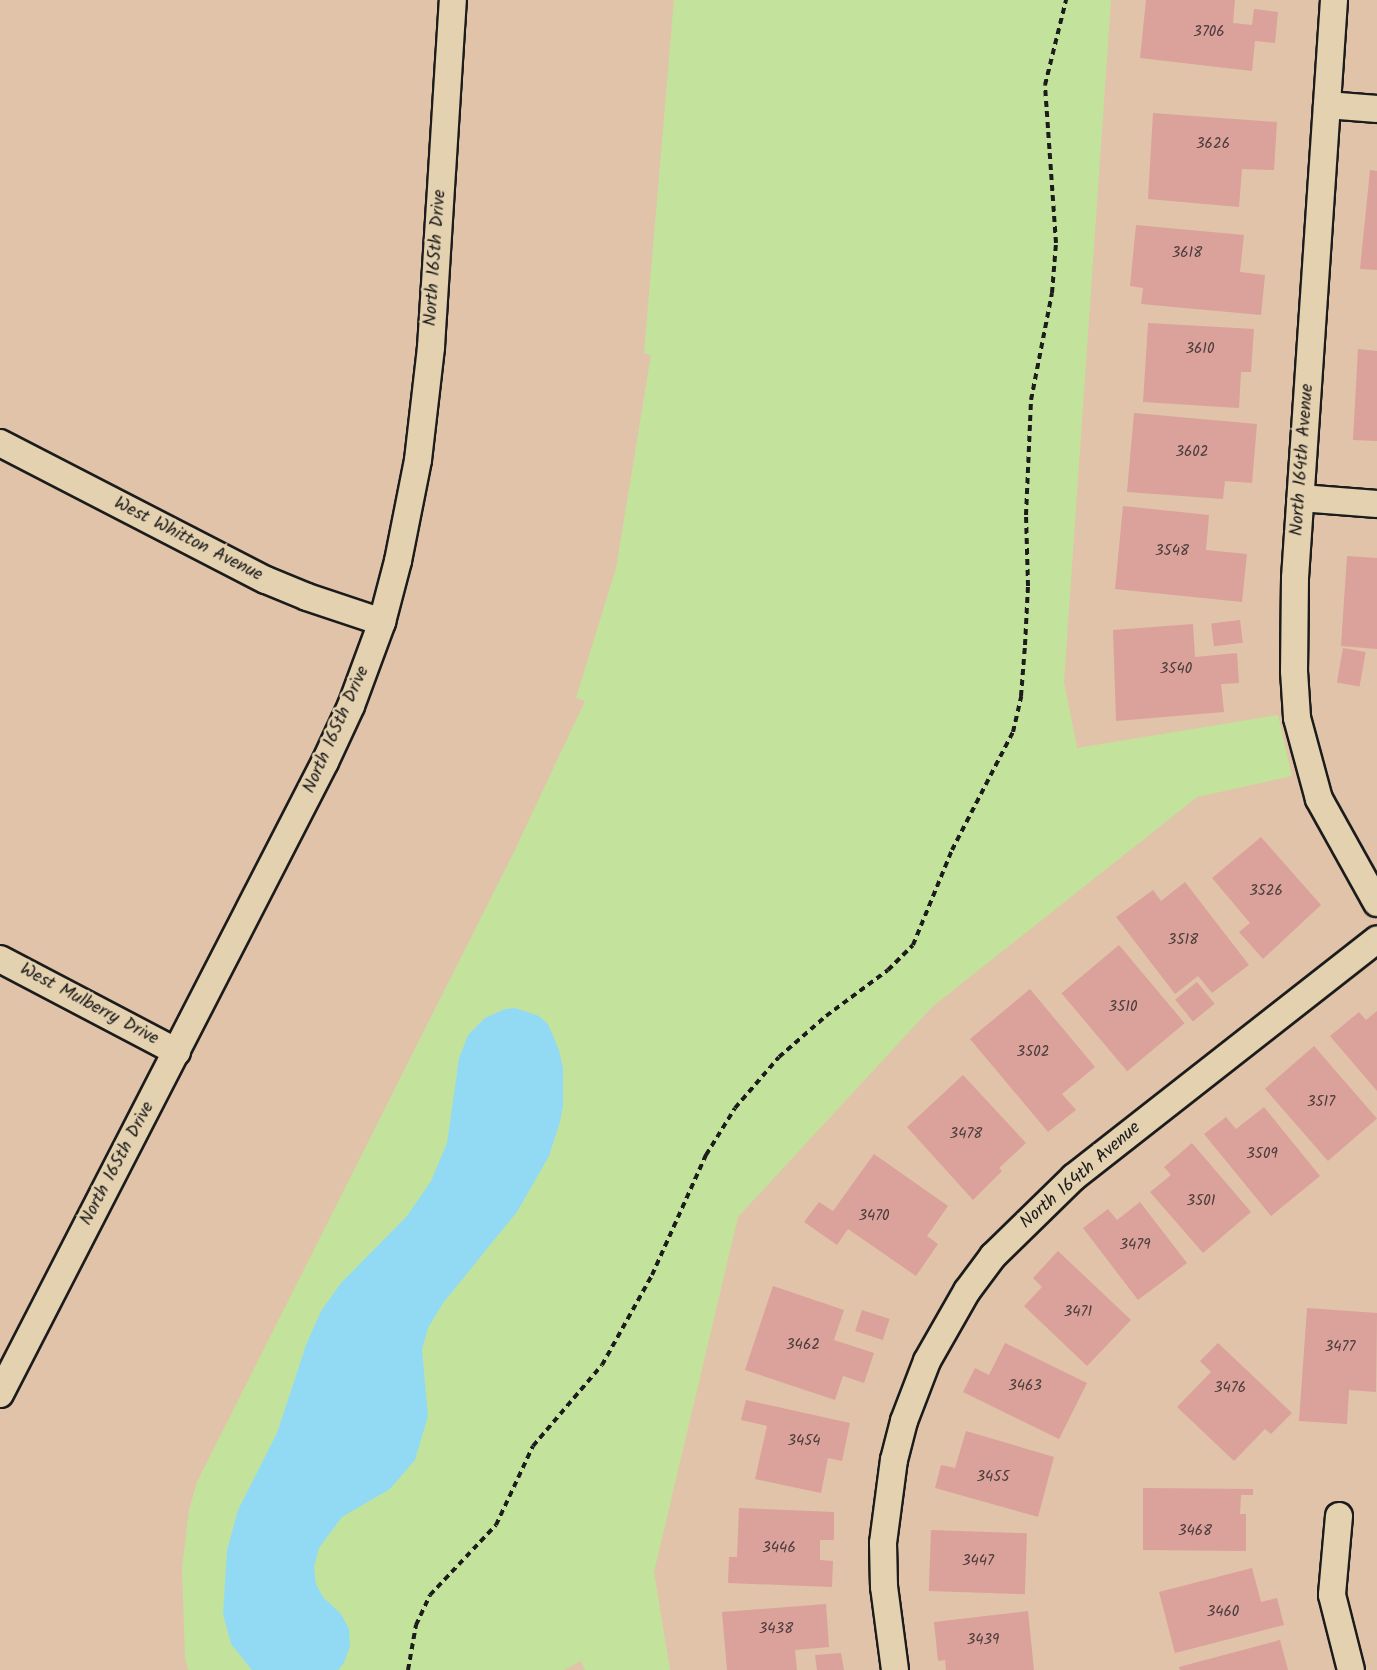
<!DOCTYPE html>
<html>
<head>
<meta charset="utf-8">
<style>
	body { margin:0 }
	#map { position:relative; width:1377px; height:1670px; overflow:hidden; background:#e1c3a9; font-family:Kalam,sans-serif }
	div>[style] { position:absolute }
	.green>* { inset:0; background:#c3e39c }
	.water>* { inset:0; background:#92daf4 }
	.building>* { inset:0; background:#dba19b; transform-origin:0 0 }
	.path>* { height:4px; margin-top:-2px; transform-origin:0; background:repeating-linear-gradient(90deg,#1c1c1c 0 6px,transparent 0 10.5px) }
	.roads { filter:drop-shadow(2px 0 #1c1c1c) drop-shadow(-2px 0 #1c1c1c) drop-shadow(0 2px #1c1c1c) drop-shadow(0 -2px #1c1c1c) }
	.street>* { height:26px; margin:-13px; padding:0 13px; transform-origin:13px; border-radius:13px; background:#e4d1af }
	span { translate:-50% -50%; white-space:nowrap; text-align:center; line-height:1.15; -webkit-text-stroke:5px #e4d1af; paint-order:stroke }
	.number-label { font-size:15px; color:#4c3d3c }
	.number-label span { -webkit-text-stroke-width:0 }
	.street-label { font-size:18px; color:#1c1c1c }
</style>
</head>
<body>
<div id="map">
	<div class="green">
		<i style="clip-path:polygon(674px 0,1111px 0,1064px 682px,1077px 748px,1278px 715px,1292px 776px,1197px 797px,932px 1007px,738px 1217px,654px 1572px,670px 1670px,585px 1670px,581px 1661px,564px 1670px,188px 1670px,185px 1657px,182px 1568px,189px 1510px,197px 1482px,513px 854px,585px 701px,576px 698px,616px 568px,651px 355px,644px 353px)"></i>
	</div>
	<div class="water">
		<i style="clip-path:polygon(515px 1008px,539px 1016px,548px 1024px,559px 1050px,563px 1068px,563px 1106px,560px 1122px,549px 1156px,517px 1212px,443px 1303px,428px 1328px,422px 1350px,428px 1416px,415px 1460px,390px 1489px,342px 1517px,319px 1548px,314px 1567px,316px 1584px,323px 1597px,341px 1614px,349px 1629px,350px 1646px,344px 1663px,338px 1670px,252px 1670px,231px 1644px,223px 1614px,227px 1550px,238px 1510px,277px 1433px,306px 1345px,321px 1311px,341px 1283px,407px 1216px,431px 1181px,447px 1143px,459px 1058px,468px 1035px,485px 1018px,505px 1009px)"></i>
	</div>
	<div class="building">
		<i style="clip-path:polygon(1146px 0,1235px 0,1233px 23px,1252px 25px,1254px 9px,1278px 12px,1275px 43px,1255px 41px,1252px 71px,1140px 58px)"></i>
		<i style="clip-path:polygon(1153px 113px,1277px 122px,1274px 170px,1242px 169px,1239px 207px,1148px 199px)"></i>
		<i style="clip-path:polygon(1370px 170px,1377px 171px,1377px 270px,1360px 269px)"></i>
		<i style="clip-path:polygon(1136px 225px,1244px 235px,1240px 272px,1265px 275px,1261px 315px,1141px 304px,1143px 288px,1130px 286px)"></i>
		<i style="clip-path:polygon(1148px 323px,1254px 329px,1251px 372px,1241px 372px,1239px 408px,1143px 402px)"></i>
		<i style="clip-path:polygon(1358px 349px,1377px 351px,1377px 441px,1353px 440px)"></i>
		<i style="clip-path:polygon(1134px 413px,1257px 424px,1252px 483px,1225px 481px,1223px 499px,1127px 492px)"></i>
		<i style="clip-path:polygon(1123px 506px,1209px 515px,1206px 550px,1247px 554px,1242px 602px,1115px 589px)"></i>
		<i style="clip-path:polygon(1347px 556px,1377px 558px,1377px 649px,1341px 646px)"></i>
		<i style="left:1240px;top:620px;width:23px;height:29px;rotate:83deg"></i>
		<i style="clip-path:polygon(1193px 624px,1195px 657px,1237px 653px,1239px 683px,1221px 684px,1224px 712px,1116px 721px,1113px 630px)"></i>
		<i style="left:1343px;top:648px;width:23px;height:35px;rotate:10deg"></i>
		<i style="clip-path:polygon(1261px 837px,1321px 905px,1263px 959px,1239px 932px,1250px 923px,1212px 878px)"></i>
		<i style="clip-path:polygon(1185px 882px,1249px 965px,1212px 993px,1198px 976px,1175px 994px,1116px 917px,1153px 890px,1161px 901px)"></i>
		<i style="left:1119px;top:945px;width:102px;height:75px;rotate:50deg"></i>
		<i style="left:1197px;top:982px;width:28px;height:28px;rotate:51deg"></i>
		<i style="clip-path:polygon(1030px 989px,1095px 1067px,1062px 1094px,1076px 1110px,1048px 1132px,970px 1039px)"></i>
		<i style="clip-path:polygon(1377px 1011px,1377px 1091px,1330px 1036px,1359px 1012px,1366px 1020px)"></i>
		<i style="left:1314px;top:1046px;width:96px;height:65px;rotate:49deg"></i>
		<i style="clip-path:polygon(963px 1075px,1026px 1143px,999px 1168px,1002px 1171px,973px 1200px,907px 1127px)"></i>
		<i style="clip-path:polygon(1264px 1107px,1320px 1176px,1271px 1216px,1204px 1134px,1226px 1117px,1236px 1129px)"></i>
		<i style="clip-path:polygon(1192px 1143px,1251px 1212px,1203px 1253px,1150px 1192px,1171px 1175px,1164px 1167px)"></i>
		<i style="clip-path:polygon(874px 1154px,948px 1206px,927px 1236px,938px 1244px,916px 1276px,848px 1229px,837px 1245px,804px 1222px,819px 1202px,833px 1211px)"></i>
		<i style="clip-path:polygon(1140px 1202px,1187px 1263px,1138px 1300px,1083px 1228px,1108px 1209px,1117px 1220px)"></i>
		<i style="clip-path:polygon(1058px 1251px,1131px 1320px,1087px 1366px,1024px 1306px,1042px 1287px,1033px 1278px)"></i>
		<i style="clip-path:polygon(773px 1286px,844px 1310px,834px 1340px,874px 1353px,864px 1383px,843px 1376px,835px 1400px,745px 1370px)"></i>
		<i style="clip-path:polygon(1307px 1308px,1377px 1313px,1376px 1392px,1349px 1390px,1347px 1424px,1299px 1421px)"></i>
		<i style="left:862px;top:1310px;width:29px;height:22px;rotate:18deg"></i>
		<i style="clip-path:polygon(1005px 1343px,1087px 1383px,1059px 1439px,963px 1392px,975px 1368px,989px 1375px)"></i>
		<i style="clip-path:polygon(1218px 1343px,1292px 1413px,1271px 1434px,1265px 1429px,1234px 1461px,1177px 1407px,1211px 1372px,1200px 1361px)"></i>
		<i style="clip-path:polygon(746px 1400px,850px 1423px,842px 1461px,828px 1458px,821px 1493px,755px 1479px,767px 1426px,741px 1420px)"></i>
		<i style="clip-path:polygon(966px 1431px,1054px 1457px,1038px 1517px,935px 1488px,941px 1465px,955px 1468px)"></i>
		<i style="clip-path:polygon(1143px 1488px,1253px 1489px,1253px 1495px,1241px 1495px,1240px 1514px,1246px 1514px,1246px 1551px,1143px 1550px)"></i>
		<i style="clip-path:polygon(739px 1508px,834px 1512px,834px 1540px,820px 1540px,820px 1560px,833px 1561px,832px 1587px,728px 1583px,729px 1557px,737px 1557px)"></i>
		<i style="left:931px;top:1530px;width:96px;height:61px;rotate:2deg"></i>
		<i style="clip-path:polygon(1252px 1568px,1261px 1602px,1277px 1598px,1284px 1625px,1175px 1653px,1159px 1592px)"></i>
		<i style="clip-path:polygon(826px 1604px,829px 1647px,795px 1650px,797px 1670px,727px 1670px,722px 1612px)"></i>
		<i style="clip-path:polygon(1028px 1611px,1034px 1670px,946px 1670px,945px 1660px,938px 1661px,934px 1622px)"></i>
		<i style="clip-path:polygon(1280px 1640px,1288px 1670px,1180px 1670px,1179px 1667px)"></i>
		<i style="clip-path:polygon(841px 1653px,844px 1670px,817px 1670px,815px 1655px)"></i>
	</div>
	<div class="path">
		<i style="left:408px;top:1670px;width:46px;rotate:-79.9deg"></i>
		<i style="left:416px;top:1625px;width:33px;rotate:-65deg"></i>
		<i style="left:430px;top:1595px;width:96px;rotate:-46.7deg"></i>
		<i style="left:496px;top:1525px;width:87px;rotate:-64.9deg"></i>
		<i style="left:533px;top:1446px;width:106px;rotate:-49.6deg"></i>
		<i style="left:602px;top:1365px;width:103px;rotate:-60.9deg"></i>
		<i style="left:652px;top:1275px;width:132px;rotate:-65.8deg"></i>
		<i style="left:706px;top:1155px;width:55px;rotate:-58.3deg"></i>
		<i style="left:735px;top:1108px;width:67px;rotate:-49.2deg"></i>
		<i style="left:779px;top:1057px;width:62px;rotate:-41.1deg"></i>
		<i style="left:826px;top:1016px;width:77px;rotate:-36.6deg"></i>
		<i style="left:888px;top:970px;width:35px;rotate:-45deg"></i>
		<i style="left:913px;top:945px;width:103px;rotate:-67.7deg"></i>
		<i style="left:952px;top:850px;width:133px;rotate:-62.7deg"></i>
		<i style="left:1013px;top:732px;width:37px;rotate:-77deg"></i>
		<i style="left:1021px;top:696px;width:51px;rotate:-85.5deg"></i>
		<i style="left:1025px;top:645px;width:59px;rotate:-87.1deg"></i>
		<i style="left:1028px;top:586px;width:71px;rotate:-91.6deg"></i>
		<i style="left:1026px;top:515px;width:115px;rotate:-87.5deg"></i>
		<i style="left:1031px;top:400px;width:109px;rotate:-78.9deg"></i>
		<i style="left:1052px;top:293px;width:50px;rotate:-85.4deg"></i>
		<i style="left:1056px;top:243px;width:158px;rotate:-94deg"></i>
		<i style="left:1045px;top:85px;width:88px;rotate:-76.1deg"></i>
	</div>
	<div class="roads">
		<div class="street">
			<i style="left:1334px;top:0;width:579px;rotate:93.86deg"></i>
			<i style="left:1295px;top:578px;width:93px;rotate:90.6deg"></i>
			<i style="left:1294px;top:671px;width:47px;rotate:86.3deg"></i>
			<i style="left:1297px;top:718px;width:84px;rotate:74.8deg"></i>
			<i style="left:1319px;top:799px;width:119px;rotate:60.9deg"></i>
			<i style="left:1327px;top:105px;width:50px;rotate:4.6deg"></i>
			<i style="left:0;top:443px;width:299px;rotate:27.3deg"></i>
			<i style="left:266px;top:580px;width:44px;rotate:22.5deg"></i>
			<i style="left:307px;top:597px;width:79px;rotate:18.4deg"></i>
			<i style="left:1301px;top:498px;width:76px;rotate:4.5deg"></i>
			<i style="left:0;top:959px;width:200px;rotate:27.7deg"></i>
			<i style="left:0;top:1394px;width:711px;rotate:-62.79deg"></i>
			<i style="left:325px;top:762px;width:62px;rotate:-65.1deg"></i>
			<i style="left:351px;top:706px;width:90px;rotate:-69.7deg"></i>
			<i style="left:382px;top:622px;width:63px;rotate:-75.3deg"></i>
			<i style="left:398px;top:561px;width:103px;rotate:-78.8deg"></i>
			<i style="left:418px;top:460px;width:114px;rotate:-83.4deg"></i>
			<i style="left:431px;top:347px;width:348px;rotate:-86.4deg"></i>
			<i style="left:1339px;top:1516px;width:79px;rotate:95.1deg"></i>
			<i style="left:1332px;top:1595px;width:77px;rotate:75.8deg"></i>
			<i style="left:895px;top:1670px;width:84px;rotate:-97.5deg"></i>
			<i style="left:884px;top:1587px;width:44px;rotate:-91.3deg"></i>
			<i style="left:883px;top:1543px;width:84px;rotate:-82.5deg"></i>
			<i style="left:894px;top:1460px;width:40px;rotate:-75.6deg"></i>
			<i style="left:904px;top:1421px;width:64px;rotate:-69deg"></i>
			<i style="left:927px;top:1361px;width:81px;rotate:-60.3deg"></i>
			<i style="left:967px;top:1291px;width:44px;rotate:-53.4deg"></i>
			<i style="left:993px;top:1256px;width:113px;rotate:-44.3deg"></i>
			<i style="left:1074px;top:1177px;width:385px;rotate:-38.1deg"></i>
		</div>
	</div>
	<div class="number-label">
		<span style="left:1209px;top:33px">3706</span>
		<span style="left:1213px;top:145px">3626</span>
		<span style="left:1187px;top:254px">3618</span>
		<span style="left:1200px;top:350px">3610</span>
		<span style="left:1192px;top:453px">3602</span>
		<span style="left:1172px;top:552px">3548</span>
		<span style="left:1176px;top:670px">3540</span>
		<span style="left:1266px;top:892px">3526</span>
		<span style="left:1183px;top:941px">3518</span>
		<span style="left:1123px;top:1008px">3510</span>
		<span style="left:1033px;top:1053px">3502</span>
		<span style="left:1321px;top:1103px">3517</span>
		<span style="left:966px;top:1135px">3478</span>
		<span style="left:1262px;top:1155px">3509</span>
		<span style="left:1201px;top:1202px">3501</span>
		<span style="left:874px;top:1217px">3470</span>
		<span style="left:1135px;top:1246px">3479</span>
		<span style="left:1078px;top:1313px">3471</span>
		<span style="left:803px;top:1346px">3462</span>
		<span style="left:1340px;top:1348px">3477</span>
		<span style="left:1025px;top:1387px">3463</span>
		<span style="left:1230px;top:1389px">3476</span>
		<span style="left:804px;top:1442px">3454</span>
		<span style="left:993px;top:1478px">3455</span>
		<span style="left:1195px;top:1532px">3468</span>
		<span style="left:779px;top:1549px">3446</span>
		<span style="left:978px;top:1562px">3447</span>
		<span style="left:1223px;top:1613px">3460</span>
		<span style="left:776px;top:1630px">3438</span>
		<span style="left:983px;top:1641px">3439</span>
	</div>
	<div class="street-label">
		<span style="left:436px;top:258px;rotate:-86deg">North 165th Drive</span>
		<span style="left:1303px;top:460px;rotate:-86deg">North 164th Avenue</span>
		<span style="left:188px;top:540px;rotate:27deg">West Whitton Avenue</span>
		<span style="left:337px;top:730px;rotate:-66deg">North 165th Drive</span>
		<span style="left:89px;top:1005px;rotate:28deg">West Mulberry Drive</span>
		<span style="left:118px;top:1164px;rotate:-62deg">North 165th Drive</span>
		<span style="left:1081px;top:1176px;rotate:-41deg">North 164th Avenue</span>
	</div>
</div>
</body>
</html>
